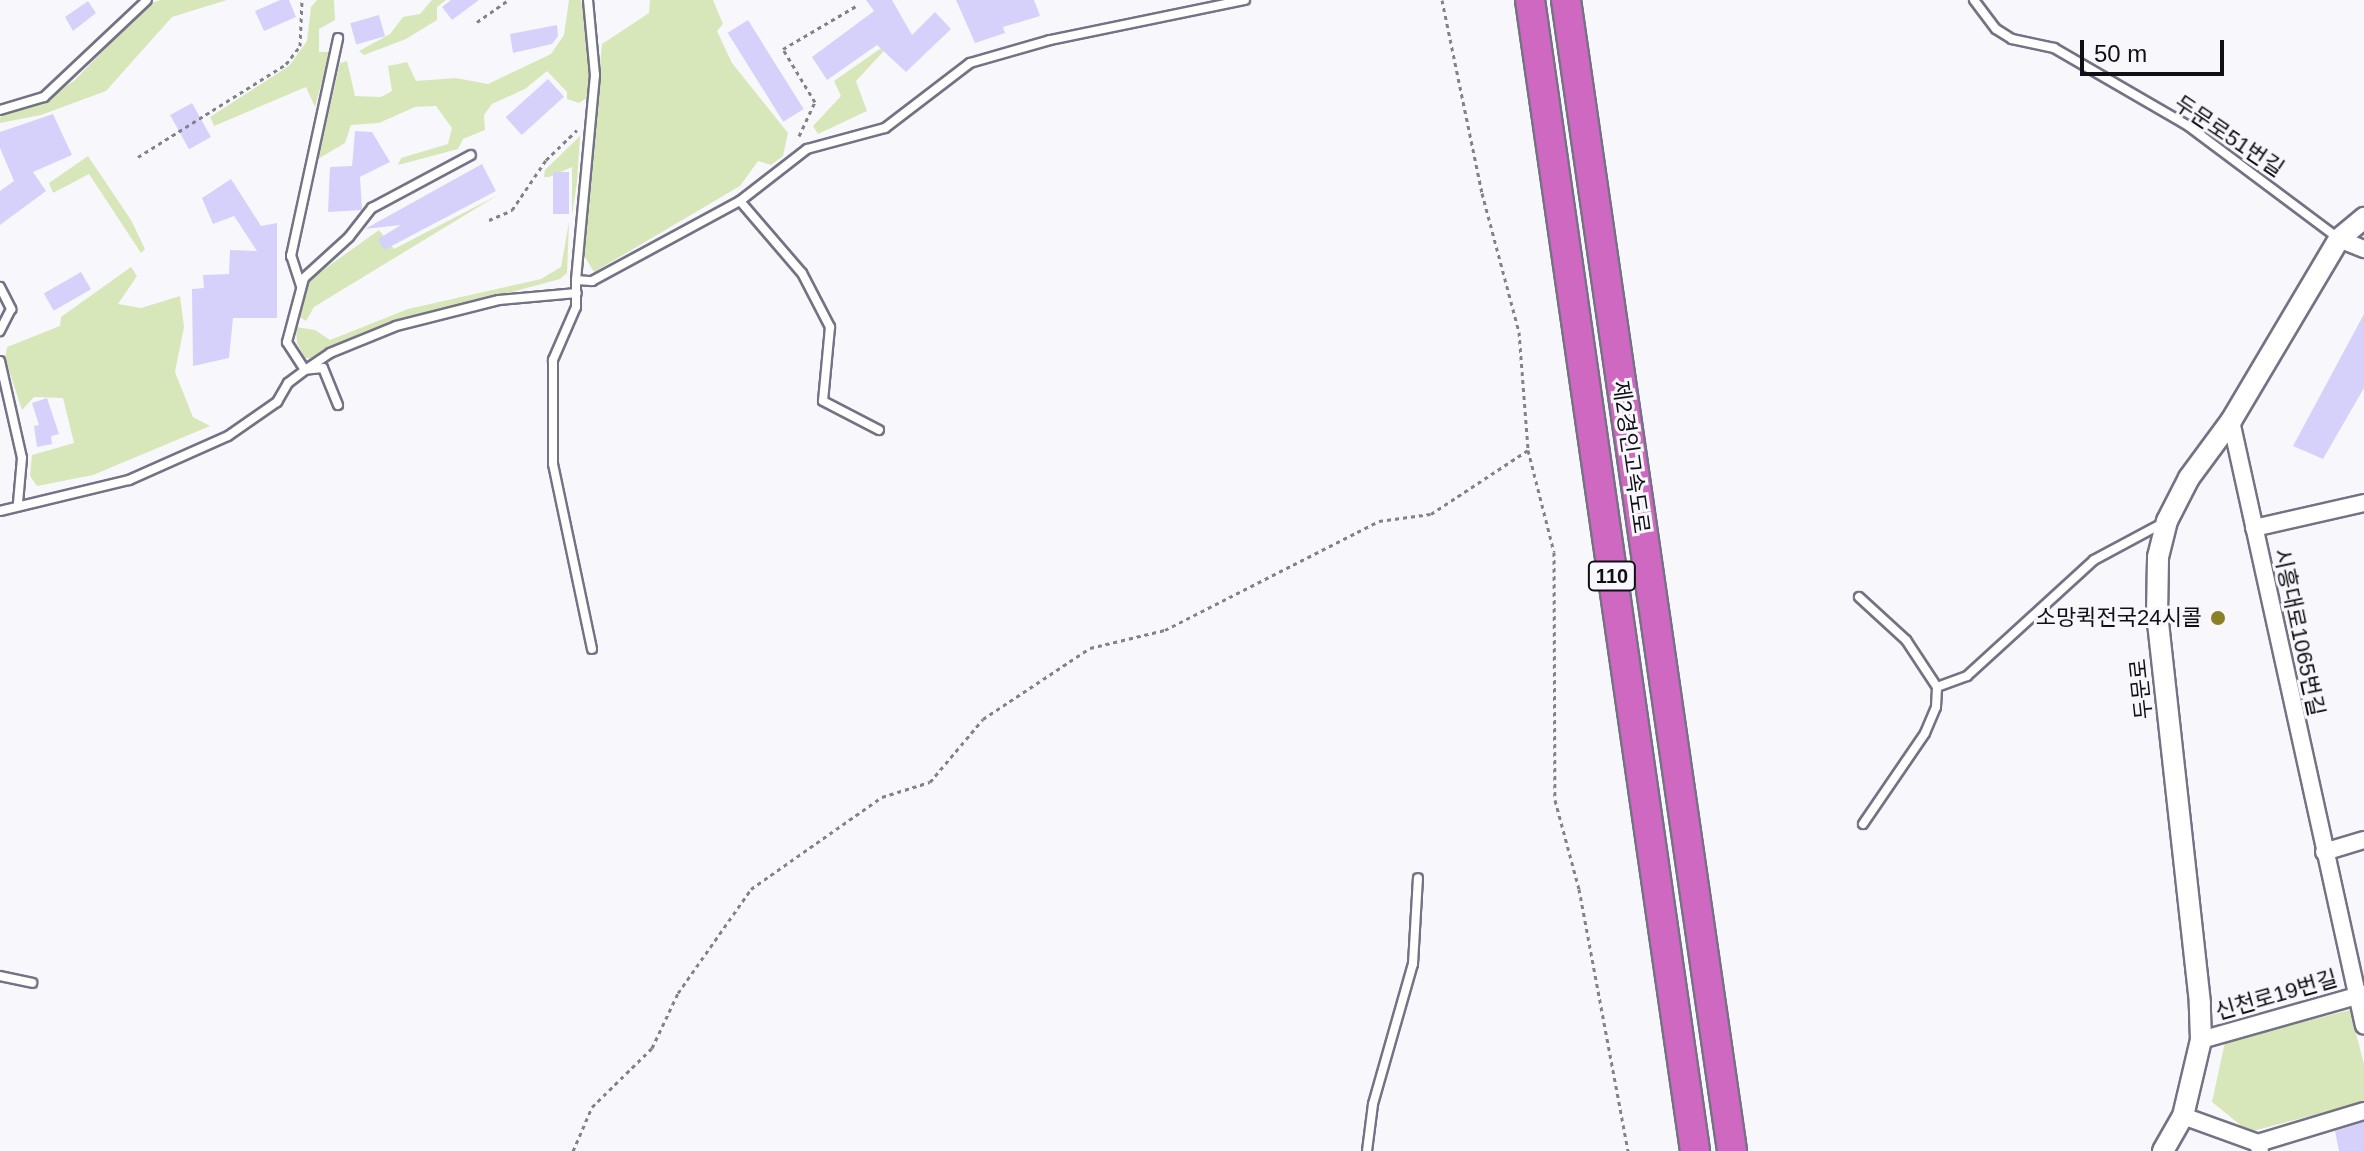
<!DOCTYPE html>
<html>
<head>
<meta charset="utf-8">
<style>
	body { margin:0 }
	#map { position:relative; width:2364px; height:1151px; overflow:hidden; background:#f8f8fc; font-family:Arial,"Noto Sans KR",sans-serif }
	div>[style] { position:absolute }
	.green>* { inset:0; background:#d7e7ba }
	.building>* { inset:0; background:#d6d1fb; transform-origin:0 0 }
	.path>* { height:3px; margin-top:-1.5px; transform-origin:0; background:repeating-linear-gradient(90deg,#838288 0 4px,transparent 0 8px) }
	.roads { filter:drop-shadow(2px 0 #747284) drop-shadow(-2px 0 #747284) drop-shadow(0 2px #747284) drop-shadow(0 -2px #747284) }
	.service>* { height:8px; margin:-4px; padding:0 4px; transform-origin:4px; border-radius:4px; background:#fff }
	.minor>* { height:16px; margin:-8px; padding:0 8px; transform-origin:8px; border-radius:8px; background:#fff }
	.tertiary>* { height:20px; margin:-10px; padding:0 10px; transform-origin:10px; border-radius:10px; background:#fff }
	.motorway>* { height:28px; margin:-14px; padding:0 14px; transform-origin:14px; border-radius:14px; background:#ce68c1 }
	.dots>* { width:22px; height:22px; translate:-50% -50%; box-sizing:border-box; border:4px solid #f8f8fc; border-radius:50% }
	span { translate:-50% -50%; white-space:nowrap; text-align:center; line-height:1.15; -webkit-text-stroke:6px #f8f8fc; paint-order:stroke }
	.shield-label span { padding:2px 6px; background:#f8f8fc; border:2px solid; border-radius:6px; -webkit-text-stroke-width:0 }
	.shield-label { font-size:20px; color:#100f16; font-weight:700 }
	.street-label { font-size:22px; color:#100f16 }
	.poi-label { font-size:22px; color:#100f16 }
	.right { translate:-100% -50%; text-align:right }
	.scale { position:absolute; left:2080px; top:40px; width:144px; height:36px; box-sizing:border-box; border:4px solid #100f16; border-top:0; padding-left:10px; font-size:24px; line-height:28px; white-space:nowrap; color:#100f16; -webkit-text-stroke:6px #f8f8fc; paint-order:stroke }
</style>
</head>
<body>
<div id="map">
	<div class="green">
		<i style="clip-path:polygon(161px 0,227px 0,172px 17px,106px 91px,41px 115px,0 123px,0 117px,47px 99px,75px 80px,148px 4px)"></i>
		<i style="clip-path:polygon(317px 0,334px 0,335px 20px,319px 29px,319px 52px,330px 52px,315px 107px,306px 87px,214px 126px,210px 117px,289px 66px,307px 41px,311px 7px)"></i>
		<i style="clip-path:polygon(432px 0,446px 0,437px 7px,437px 20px,406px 39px,364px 55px,359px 51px,390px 34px,403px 17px,420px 14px)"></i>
		<i style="clip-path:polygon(569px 0,581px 0,591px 61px,588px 97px,579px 103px,567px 99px,567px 92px,547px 71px,525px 89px,492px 104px,484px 115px,485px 130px,463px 139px,458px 149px,398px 165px,401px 158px,448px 144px,452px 128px,436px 106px,415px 107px,379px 123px,351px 125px,345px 143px,318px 159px,340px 63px,347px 61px,355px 96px,381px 97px,392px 91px,388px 66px,407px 62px,416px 81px,456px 78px,488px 84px,551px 54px,564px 35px)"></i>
		<i style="clip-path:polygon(650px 0,713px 0,723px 24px,717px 31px,732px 63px,788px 133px,783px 156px,771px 165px,758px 161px,740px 186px,594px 272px,582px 252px,602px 44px,649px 13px)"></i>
		<i style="clip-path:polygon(897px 37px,856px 81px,867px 111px,818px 134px,813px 126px,841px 96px,834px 81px)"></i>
		<i style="clip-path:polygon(580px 136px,577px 182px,572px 215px,572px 167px,549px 177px,544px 177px,545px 170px)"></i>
		<i style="clip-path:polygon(88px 156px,131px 220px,145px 249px,141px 253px,89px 174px,53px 193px,49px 183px)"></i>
		<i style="clip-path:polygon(498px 195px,314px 307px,306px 321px,298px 316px,309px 280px,379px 230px,394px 249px)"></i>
		<i style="clip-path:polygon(569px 222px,567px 273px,560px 279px,361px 333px,311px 358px,305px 358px,297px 343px,296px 327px,315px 330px,330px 340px,408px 309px,541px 279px,561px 267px)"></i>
		<i style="clip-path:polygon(131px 267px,137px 276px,118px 304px,141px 308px,180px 296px,184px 327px,175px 372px,193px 417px,210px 426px,93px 475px,37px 486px,30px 476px,32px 455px,74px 443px,63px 398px,34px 397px,22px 410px,5px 358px,7px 347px,60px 326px,61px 317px)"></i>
		<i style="clip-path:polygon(2350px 1010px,2364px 1064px,2364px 1102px,2249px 1132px,2212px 1102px,2225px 1042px)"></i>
	</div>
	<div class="building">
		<i style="clip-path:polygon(280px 0,289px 0,296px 17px,264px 31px,255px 11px)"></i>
		<i style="clip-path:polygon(451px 0,479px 0,452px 20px,442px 7px)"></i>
		<i style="clip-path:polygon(866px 0,892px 0,912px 35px,935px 12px,951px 29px,906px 72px,877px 45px,827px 80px,812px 57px,874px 11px)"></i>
		<i style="clip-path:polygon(956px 0,1034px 0,1040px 16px,1003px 27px,1005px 33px,975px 43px)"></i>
		<i style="clip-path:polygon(88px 1px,96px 13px,73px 31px,65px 17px)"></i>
		<i style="left:379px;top:15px;width:22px;height:30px;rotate:74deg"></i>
		<i style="left:748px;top:20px;width:105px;height:24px;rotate:58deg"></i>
		<i style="clip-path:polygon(557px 25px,558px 36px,552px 44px,513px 53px,510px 34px)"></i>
		<i style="left:548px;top:79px;width:24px;height:57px;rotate:48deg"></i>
		<i style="left:192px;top:103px;width:39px;height:25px;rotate:61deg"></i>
		<i style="clip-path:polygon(53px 114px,72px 155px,33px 172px,46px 191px,0 225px,0 191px,14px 181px,0 148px,0 132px)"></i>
		<i style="clip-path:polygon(355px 131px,372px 132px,390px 162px,360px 177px,362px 210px,328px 212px,330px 167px,352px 166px)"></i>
		<i style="clip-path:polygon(482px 164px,496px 191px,384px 250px,378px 239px,401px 225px,365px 229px)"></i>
		<i style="left:553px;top:172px;width:16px;height:42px"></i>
		<i style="clip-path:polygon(231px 179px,261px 226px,277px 223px,277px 318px,233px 318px,229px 358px,193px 366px,192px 289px,204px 288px,203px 275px,229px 274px,230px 250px,257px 251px,234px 216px,213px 224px,202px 198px)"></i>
		<i style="left:81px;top:272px;width:20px;height:43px;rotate:60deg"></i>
		<i style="clip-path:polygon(2364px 314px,2364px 388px,2323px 459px,2293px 446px)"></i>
		<i style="clip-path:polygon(47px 398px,59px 434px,51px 436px,52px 444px,37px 447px,34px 426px,39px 425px,32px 403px)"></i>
		<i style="clip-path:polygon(2364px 1122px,2364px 1151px,2339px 1151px,2335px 1131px)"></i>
	</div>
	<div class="path">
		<i style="left:1442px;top:0;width:197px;rotate:78.3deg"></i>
		<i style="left:1482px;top:193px;width:144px;rotate:75.1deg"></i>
		<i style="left:1519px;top:332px;width:118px;rotate:85.6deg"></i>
		<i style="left:1528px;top:450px;width:105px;rotate:75.7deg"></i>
		<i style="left:1554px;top:552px;width:248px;rotate:89.8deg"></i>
		<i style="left:1555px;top:800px;width:92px;rotate:74.9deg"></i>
		<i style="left:1579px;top:889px;width:267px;rotate:79.4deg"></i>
		<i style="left:477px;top:22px;width:39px;rotate:-35deg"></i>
		<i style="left:799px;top:136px;width:38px;rotate:-65deg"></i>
		<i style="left:815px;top:102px;width:62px;rotate:-121.1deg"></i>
		<i style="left:783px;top:49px;width:85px;rotate:-30.5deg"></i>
		<i style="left:138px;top:157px;width:175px;rotate:-32.1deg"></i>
		<i style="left:286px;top:64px;width:23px;rotate:-52deg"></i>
		<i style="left:300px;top:46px;width:46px;rotate:-87.5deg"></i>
		<i style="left:489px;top:220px;width:25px;rotate:-23deg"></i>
		<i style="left:512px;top:210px;width:60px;rotate:-55.8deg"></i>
		<i style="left:546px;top:160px;width:43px;rotate:-44.1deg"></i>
		<i style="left:573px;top:1151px;width:48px;rotate:-66.6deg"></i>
		<i style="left:592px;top:1107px;width:84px;rotate:-44.5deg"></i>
		<i style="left:652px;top:1048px;width:61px;rotate:-64.7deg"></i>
		<i style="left:678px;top:993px;width:127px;rotate:-54.9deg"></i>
		<i style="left:751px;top:889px;width:160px;rotate:-35.1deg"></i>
		<i style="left:882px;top:797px;width:50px;rotate:-17.4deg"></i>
		<i style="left:930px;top:782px;width:82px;rotate:-49.9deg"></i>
		<i style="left:983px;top:719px;width:128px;rotate:-33.6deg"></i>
		<i style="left:1090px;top:648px;width:77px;rotate:-13.5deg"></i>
		<i style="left:1165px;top:630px;width:240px;rotate:-27deg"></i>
		<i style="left:1379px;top:521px;width:52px;rotate:-7.7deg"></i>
		<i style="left:1431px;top:514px;width:116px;rotate:-33.4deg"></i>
	</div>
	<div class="roads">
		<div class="service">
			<i style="left:588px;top:0;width:75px;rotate:84.7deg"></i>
			<i style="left:595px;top:75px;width:206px;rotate:95.3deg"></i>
			<i style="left:576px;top:280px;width:16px;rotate:4deg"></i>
			<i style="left:592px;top:281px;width:168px;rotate:-28.4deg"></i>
			<i style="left:740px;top:201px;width:85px;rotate:-37.8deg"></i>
			<i style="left:807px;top:149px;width:81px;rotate:-15.1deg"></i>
			<i style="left:885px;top:128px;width:107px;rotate:-37.4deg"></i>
			<i style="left:970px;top:63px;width:83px;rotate:-16deg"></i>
			<i style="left:1050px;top:40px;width:199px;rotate:-11.6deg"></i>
			<i style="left:1974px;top:0;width:36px;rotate:53deg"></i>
			<i style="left:1996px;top:29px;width:19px;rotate:32deg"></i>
			<i style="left:2012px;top:39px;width:43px;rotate:12.1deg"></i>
			<i style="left:2054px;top:48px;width:154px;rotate:30.1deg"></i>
			<i style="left:2187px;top:125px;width:189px;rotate:36.8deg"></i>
			<i style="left:0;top:110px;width:46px;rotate:-16.5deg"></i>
			<i style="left:44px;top:97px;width:141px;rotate:-43.3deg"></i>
			<i style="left:740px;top:201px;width:95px;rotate:49.3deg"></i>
			<i style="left:802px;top:273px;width:61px;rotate:62.6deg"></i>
			<i style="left:830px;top:327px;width:74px;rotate:95.4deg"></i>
			<i style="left:823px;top:401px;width:63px;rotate:27.4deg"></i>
			<i style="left:576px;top:280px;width:27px;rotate:90deg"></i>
			<i style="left:576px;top:307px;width:58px;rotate:113.5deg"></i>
			<i style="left:553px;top:360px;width:104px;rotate:90deg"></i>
			<i style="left:553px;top:464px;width:189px;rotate:78.1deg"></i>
			<i style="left:301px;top:286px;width:32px;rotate:-108deg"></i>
			<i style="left:291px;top:256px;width:223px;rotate:-77.8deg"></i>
			<i style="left:0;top:287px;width:25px;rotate:63deg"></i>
			<i style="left:11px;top:309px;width:25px;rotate:117deg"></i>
			<i style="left:0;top:361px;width:99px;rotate:77.2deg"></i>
			<i style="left:22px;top:458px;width:45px;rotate:95.1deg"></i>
			<i style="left:338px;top:405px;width:40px;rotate:-112deg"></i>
			<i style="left:323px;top:368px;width:18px;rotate:174deg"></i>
			<i style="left:305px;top:370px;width:33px;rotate:-123deg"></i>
			<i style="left:287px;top:342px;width:66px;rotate:-75.1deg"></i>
			<i style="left:304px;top:278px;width:61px;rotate:-42.3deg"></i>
			<i style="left:349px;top:237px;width:37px;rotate:-52deg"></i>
			<i style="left:372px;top:208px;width:112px;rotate:-28.2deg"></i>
			<i style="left:0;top:511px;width:133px;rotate:-13.5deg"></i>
			<i style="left:129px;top:480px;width:108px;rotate:-24deg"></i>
			<i style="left:228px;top:436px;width:60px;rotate:-34.8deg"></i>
			<i style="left:277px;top:402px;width:22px;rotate:-60deg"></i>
			<i style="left:288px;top:383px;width:21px;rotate:-37deg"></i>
			<i style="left:305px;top:370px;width:30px;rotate:-34deg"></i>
			<i style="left:330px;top:353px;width:71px;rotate:-22.2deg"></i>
			<i style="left:396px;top:326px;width:106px;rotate:-14.2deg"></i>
			<i style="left:499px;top:300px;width:78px;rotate:-5.1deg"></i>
			<i style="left:1859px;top:597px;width:64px;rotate:42.5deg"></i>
			<i style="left:1906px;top:640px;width:56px;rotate:56.6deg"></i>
			<i style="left:1937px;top:687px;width:32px;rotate:-20deg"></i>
			<i style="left:1967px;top:676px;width:172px;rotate:-42.4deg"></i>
			<i style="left:2094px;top:560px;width:78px;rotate:-28.2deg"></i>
			<i style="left:1863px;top:824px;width:110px;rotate:-55.7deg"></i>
			<i style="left:1925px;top:733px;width:28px;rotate:-67deg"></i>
			<i style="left:1936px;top:707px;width:20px;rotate:-87deg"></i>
			<i style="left:0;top:976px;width:33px;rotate:12deg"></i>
			<i style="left:1367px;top:1151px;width:47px;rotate:-82.7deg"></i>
			<i style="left:1373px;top:1104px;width:146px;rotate:-74.1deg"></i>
			<i style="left:1413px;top:964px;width:86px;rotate:-86.7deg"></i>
		</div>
		<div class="minor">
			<i style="left:2339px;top:239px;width:27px;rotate:22deg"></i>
			<i style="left:2231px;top:421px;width:619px;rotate:77.6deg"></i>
			<i style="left:2254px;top:528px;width:113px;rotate:-12.8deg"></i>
			<i style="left:2324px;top:852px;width:42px;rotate:-16.7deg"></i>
			<i style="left:2201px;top:1040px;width:169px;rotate:-15.8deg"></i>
			<i style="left:2183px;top:1116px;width:80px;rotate:19.8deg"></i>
			<i style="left:2258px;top:1143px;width:8px;rotate:76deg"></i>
			<i style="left:2258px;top:1143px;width:111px;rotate:-16.8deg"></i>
		</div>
		<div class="tertiary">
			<i style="left:2163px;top:1151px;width:40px;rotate:-60.3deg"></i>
			<i style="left:2183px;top:1116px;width:78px;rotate:-76.7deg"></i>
			<i style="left:2201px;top:1040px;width:37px;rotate:-92deg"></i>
			<i style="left:2200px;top:1003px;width:389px;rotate:-96.3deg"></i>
			<i style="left:2157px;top:616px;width:59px;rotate:-89deg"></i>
			<i style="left:2158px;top:557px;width:37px;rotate:-76deg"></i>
			<i style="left:2167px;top:521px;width:48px;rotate:-62.9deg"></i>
			<i style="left:2189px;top:478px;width:71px;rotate:-53.6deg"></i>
			<i style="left:2231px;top:421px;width:212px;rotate:-59.3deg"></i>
			<i style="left:2339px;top:239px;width:33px;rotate:-40deg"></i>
		</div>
		<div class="motorway">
			<i style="left:1530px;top:0;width:1163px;rotate:81.84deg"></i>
			<i style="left:1566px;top:0;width:1163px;rotate:81.79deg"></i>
		</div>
	</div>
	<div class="dots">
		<i style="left:2218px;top:618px;background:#8a8027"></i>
	</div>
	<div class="shield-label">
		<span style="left:1612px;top:576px">110</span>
	</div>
	<div class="street-label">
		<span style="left:2229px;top:136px;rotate:34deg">두문로51번길</span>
		<span style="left:1631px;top:457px;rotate:82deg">제2경인고속도로</span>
		<span style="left:2299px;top:632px;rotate:78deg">시흥대로1065번길</span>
		<span style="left:2141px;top:689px;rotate:-96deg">두문로</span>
		<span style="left:2276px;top:995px;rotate:-16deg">신천로19번길</span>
	</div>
	<div class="poi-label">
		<span class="right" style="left:2202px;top:618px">소망퀵전국24시콜</span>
	</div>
	<div class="scale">50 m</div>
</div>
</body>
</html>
